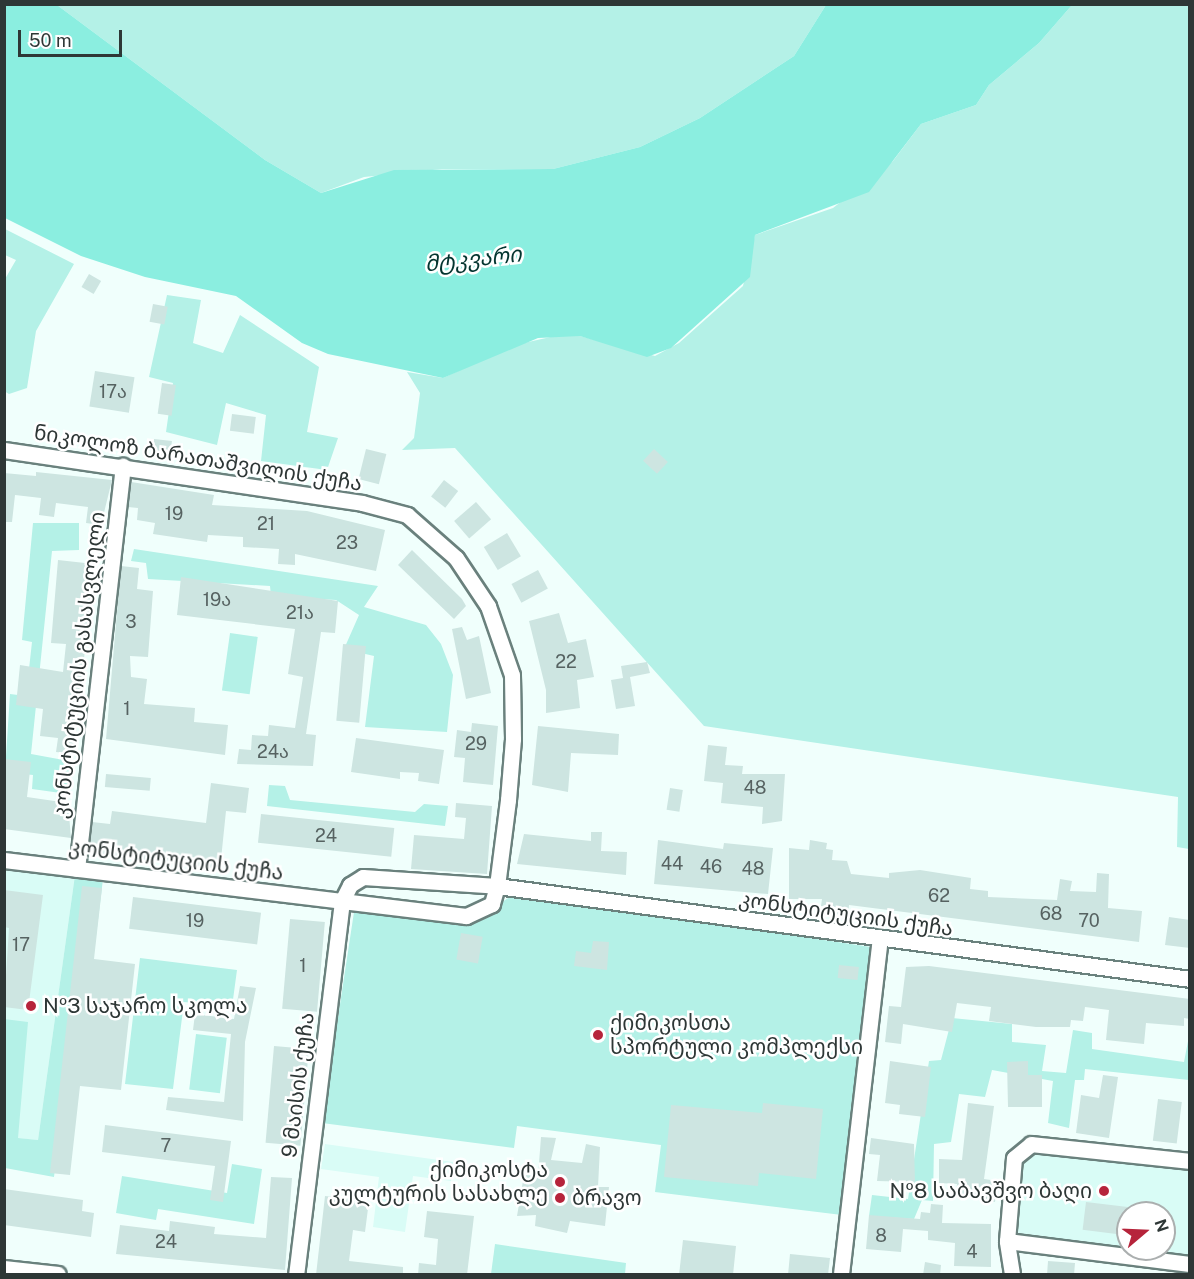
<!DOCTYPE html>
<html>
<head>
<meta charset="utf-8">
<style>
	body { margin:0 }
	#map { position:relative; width:1194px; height:1279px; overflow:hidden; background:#f0fffc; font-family:"Public Sans","Noto Sans Georgian",sans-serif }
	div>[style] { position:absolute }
	.built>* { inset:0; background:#d9fcf6 }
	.green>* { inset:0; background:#b4f1e7; transform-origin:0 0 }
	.water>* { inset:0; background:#8beee0 }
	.building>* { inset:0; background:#cde5e1; transform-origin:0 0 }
	.roads { filter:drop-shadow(2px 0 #6a817d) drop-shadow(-2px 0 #6a817d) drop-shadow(0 2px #6a817d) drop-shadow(0 -2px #6a817d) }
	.minor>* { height:15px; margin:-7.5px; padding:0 7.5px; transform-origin:7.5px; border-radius:7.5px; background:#fff }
	.dots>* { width:16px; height:16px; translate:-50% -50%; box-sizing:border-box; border:3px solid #fff; border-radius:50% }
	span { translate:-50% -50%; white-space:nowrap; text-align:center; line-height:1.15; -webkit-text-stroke:5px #fff; paint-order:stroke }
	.number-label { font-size:18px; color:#566261 }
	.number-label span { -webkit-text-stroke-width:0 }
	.street-label { font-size:21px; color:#2e3736 }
	.poi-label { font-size:21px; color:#2e3736 }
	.left { translate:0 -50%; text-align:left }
	.right { translate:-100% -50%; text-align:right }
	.water-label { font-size:22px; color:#043530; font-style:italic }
	.frame { position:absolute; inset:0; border:6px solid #2e3736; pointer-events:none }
	.north { position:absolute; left:1116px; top:1201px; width:60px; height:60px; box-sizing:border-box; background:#fff; border:2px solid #abafaf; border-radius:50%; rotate:71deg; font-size:16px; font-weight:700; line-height:24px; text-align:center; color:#2e3736 }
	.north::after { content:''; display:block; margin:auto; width:21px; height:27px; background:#b6243b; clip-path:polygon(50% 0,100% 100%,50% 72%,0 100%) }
	.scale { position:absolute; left:18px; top:30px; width:104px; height:27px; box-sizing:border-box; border:3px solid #2e3736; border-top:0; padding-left:8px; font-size:18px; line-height:21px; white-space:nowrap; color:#2e3736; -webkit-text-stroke:4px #fff; paint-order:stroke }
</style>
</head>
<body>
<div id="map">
	<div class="built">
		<i style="clip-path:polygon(4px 867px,75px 875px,38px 1140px,5px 1137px)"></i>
		<i style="clip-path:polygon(325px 1144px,453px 1162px,451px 1181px,413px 1176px,405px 1232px,373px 1227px,379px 1177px,321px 1169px)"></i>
		<i style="clip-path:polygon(evenodd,1034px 1152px,1189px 1168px,1189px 1260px,1013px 1234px,1022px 1162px,1034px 1152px,1128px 1213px,1164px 1213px,1164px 1249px,1128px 1249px,1128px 1213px)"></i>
	</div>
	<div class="green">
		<i style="clip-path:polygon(57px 5px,826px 5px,794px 56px,700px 118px,640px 147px,553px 169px,442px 169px,364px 177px,321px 193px,265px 160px)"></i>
		<i style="clip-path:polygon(1072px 5px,1189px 5px,1189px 849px,1177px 847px,1178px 797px,704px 726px,455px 448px,402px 450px,414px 438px,420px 393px,407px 372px,443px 378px,515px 345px,555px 336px,580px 336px,655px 356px,679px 343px,743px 286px,755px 235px,833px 208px,893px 161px,921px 124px,976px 105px,989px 85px,1039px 43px)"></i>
		<i style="clip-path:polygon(5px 229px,74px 264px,36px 331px,27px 388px,9px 394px,4px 391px,5px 279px,16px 260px,5px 255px)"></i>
		<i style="clip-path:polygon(167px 295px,201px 300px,193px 343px,223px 353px,240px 315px,319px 367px,307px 432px,338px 438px,327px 470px,261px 461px,266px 415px,226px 403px,217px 445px,166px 432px,173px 383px,149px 377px)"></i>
		<i style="clip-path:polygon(33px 523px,79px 523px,79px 550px,52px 551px,31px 754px,69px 761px,68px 794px,32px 789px,33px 775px,5px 772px,10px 694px,26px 696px,32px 642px,22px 640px)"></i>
		<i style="clip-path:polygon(134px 549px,378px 586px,364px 607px,426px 625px,441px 644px,453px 675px,447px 732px,365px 727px,374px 656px,344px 649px,359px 615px,336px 600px,271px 596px,270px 586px,148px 579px,146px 563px,131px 561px)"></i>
		<i style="left:230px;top:633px;width:28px;height:58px;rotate:8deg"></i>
		<i style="clip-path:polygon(269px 785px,285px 786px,290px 800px,415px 812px,424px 804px,448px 806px,445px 826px,267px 806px)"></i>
		<i style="clip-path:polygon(75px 875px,103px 879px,96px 936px,83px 936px,54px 1177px,5px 1168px,4px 1019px,28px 1022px,18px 1138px,38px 1140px)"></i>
		<i style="clip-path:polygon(514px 894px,871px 947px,842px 1215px,655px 1192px,661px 1145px,517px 1126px,514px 1148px,322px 1123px,354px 912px,472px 922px)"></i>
		<i style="clip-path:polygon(140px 958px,237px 970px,232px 1007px,184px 1002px,173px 1089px,125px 1084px)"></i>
		<i style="clip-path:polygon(952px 1018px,1012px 1024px,1012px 1042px,1046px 1045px,1042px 1071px,1066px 1073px,1073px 1030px,1092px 1033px,1092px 1049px,1184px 1062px,1189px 1036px,1189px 1080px,1085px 1069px,1084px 1080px,1075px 1080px,1069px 1128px,1048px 1123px,1053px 1081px,992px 1070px,985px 1097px,959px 1094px,951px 1142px,934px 1144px,933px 1201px,922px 1200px,914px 1219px,869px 1216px,872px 1195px,908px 1199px,929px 1061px,941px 1060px)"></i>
		<i style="left:196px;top:1034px;width:31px;height:56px;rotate:7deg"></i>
		<i style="clip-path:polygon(232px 1164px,262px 1169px,254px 1224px,158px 1209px,156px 1220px,116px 1213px,122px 1176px,227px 1193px)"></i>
		<i style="clip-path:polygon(495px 1244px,626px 1263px,625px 1274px,491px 1274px)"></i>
	</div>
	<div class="water">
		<i style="clip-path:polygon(4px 5px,57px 5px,265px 160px,321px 193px,394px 170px,553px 169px,640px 147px,700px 118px,794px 56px,826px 5px,1072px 5px,1039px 43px,989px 85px,976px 105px,921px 124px,869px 192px,755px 235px,750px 277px,671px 348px,647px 357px,580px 336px,538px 338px,443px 378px,328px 354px,302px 343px,236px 296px,145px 277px,81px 256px,5px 218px)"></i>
	</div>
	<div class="building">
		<i style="left:89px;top:274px;width:14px;height:15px;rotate:30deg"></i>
		<i style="left:153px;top:304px;width:15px;height:18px;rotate:11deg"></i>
		<i style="left:95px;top:371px;width:40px;height:36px;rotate:9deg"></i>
		<i style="left:162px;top:383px;width:14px;height:31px;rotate:8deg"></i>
		<i style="left:232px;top:414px;width:24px;height:17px;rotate:7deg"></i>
		<i style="left:154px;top:439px;width:18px;height:19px;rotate:6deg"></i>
		<i style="left:366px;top:449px;width:21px;height:31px;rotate:14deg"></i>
		<i style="left:654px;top:449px;width:19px;height:16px;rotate:43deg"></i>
		<i style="clip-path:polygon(36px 472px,112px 480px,101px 525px,86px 523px,88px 507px,56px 503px,54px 517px,39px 515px,41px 498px,15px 495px,12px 522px,4px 522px,4px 473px,36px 476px)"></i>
		<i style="left:444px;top:480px;width:18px;height:21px;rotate:38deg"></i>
		<i style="clip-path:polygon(131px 482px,214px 495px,212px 505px,307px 511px,385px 530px,376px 571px,295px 554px,295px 565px,278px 564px,279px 549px,243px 547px,243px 537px,208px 535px,207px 542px,153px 534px,155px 523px,137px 520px,138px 508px,128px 507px)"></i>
		<i style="left:476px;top:502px;width:23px;height:29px;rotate:49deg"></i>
		<i style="left:507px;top:533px;width:27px;height:27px;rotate:59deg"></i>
		<i style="clip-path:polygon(412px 550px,462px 599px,466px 606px,454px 619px,398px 565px)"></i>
		<i style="clip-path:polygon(58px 560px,94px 564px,74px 754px,56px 752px,58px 738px,40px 736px,43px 709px,16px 705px,20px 665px,63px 672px,66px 644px,51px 643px)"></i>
		<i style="clip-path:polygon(121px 566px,139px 568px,137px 589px,153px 591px,148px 657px,130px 656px,131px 677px,147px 679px,144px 704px,195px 708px,194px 722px,228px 725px,225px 755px,106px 739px)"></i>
		<i style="left:538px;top:570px;width:21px;height:30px;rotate:62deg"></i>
		<i style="clip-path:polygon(181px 577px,338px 601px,335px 633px,321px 632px,306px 734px,316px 735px,313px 766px,237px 764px,239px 749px,251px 750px,252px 735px,268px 736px,269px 725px,295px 728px,303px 677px,288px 674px,295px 629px,177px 615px)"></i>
		<i style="clip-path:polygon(559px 613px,568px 643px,586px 639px,594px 677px,577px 680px,580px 708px,546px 713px,546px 690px,529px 621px)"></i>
		<i style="clip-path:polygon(462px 627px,467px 640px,479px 636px,491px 693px,466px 699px,452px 629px)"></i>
		<i style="left:343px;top:644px;width:23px;height:77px;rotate:5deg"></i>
		<i style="clip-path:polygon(647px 662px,650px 673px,630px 677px,635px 706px,616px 709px,611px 680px,623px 678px,621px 666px)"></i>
		<i style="clip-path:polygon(472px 723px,498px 726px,493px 785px,463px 782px,465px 758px,454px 757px,457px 730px,471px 732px)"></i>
		<i style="clip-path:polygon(538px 726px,619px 734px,618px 755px,571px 753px,568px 792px,532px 785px)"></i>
		<i style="clip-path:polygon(356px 738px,444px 750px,439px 784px,418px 781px,419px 773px,400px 772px,400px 779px,351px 772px)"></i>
		<i style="clip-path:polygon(708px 745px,727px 747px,725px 765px,743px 766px,742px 774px,785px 774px,782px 821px,762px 824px,763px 807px,721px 803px,723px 783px,704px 781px)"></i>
		<i style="clip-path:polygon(4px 759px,31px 762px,27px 797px,68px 803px,71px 838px,4px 829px)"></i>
		<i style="left:106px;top:774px;width:45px;height:13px;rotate:5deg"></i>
		<i style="clip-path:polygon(211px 783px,249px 788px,246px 813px,226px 811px,220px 869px,89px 854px,92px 822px,110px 824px,112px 811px,206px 823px)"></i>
		<i style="left:670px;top:788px;width:13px;height:22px;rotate:9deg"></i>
		<i style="clip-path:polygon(456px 803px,492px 806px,487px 874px,411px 869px,414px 835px,464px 839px,466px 818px,455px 817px)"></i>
		<i style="left:261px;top:814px;width:134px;height:29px;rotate:6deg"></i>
		<i style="clip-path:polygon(591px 832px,602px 832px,601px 851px,627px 852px,626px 875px,517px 864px,524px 834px,591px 841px)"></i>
		<i style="clip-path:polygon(658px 840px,723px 849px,724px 843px,773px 848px,768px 894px,654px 884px)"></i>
		<i style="clip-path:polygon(810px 840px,827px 843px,826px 849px,833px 850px,832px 860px,847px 861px,851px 874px,889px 878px,889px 873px,920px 870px,971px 878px,970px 889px,988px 891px,988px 897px,1057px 900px,1060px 879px,1072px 881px,1070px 891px,1096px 892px,1097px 873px,1109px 874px,1108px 908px,1142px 911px,1139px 942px,849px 905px,848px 915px,835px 914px,836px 907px,821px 906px,822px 899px,789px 899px,789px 848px,809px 850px)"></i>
		<i style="clip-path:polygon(82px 886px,102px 888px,94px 959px,135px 964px,121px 1090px,80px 1086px,70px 1175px,50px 1173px)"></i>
		<i style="clip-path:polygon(4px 890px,43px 895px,28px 1010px,4px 1007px,9px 928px,4px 927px)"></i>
		<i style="left:133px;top:897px;width:129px;height:32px;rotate:7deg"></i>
		<i style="clip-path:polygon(1169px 917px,1190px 920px,1190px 948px,1165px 945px)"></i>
		<i style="left:290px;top:919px;width:35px;height:90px;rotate:5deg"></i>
		<i style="left:461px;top:933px;width:22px;height:27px;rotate:10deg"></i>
		<i style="clip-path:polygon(593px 941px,609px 942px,607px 970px,574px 966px,576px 951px,591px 953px)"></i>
		<i style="left:839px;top:965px;width:20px;height:13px;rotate:6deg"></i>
		<i style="clip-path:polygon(929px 966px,1190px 999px,1190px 1019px,1184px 1018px,1184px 1026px,1146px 1023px,1144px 1044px,1106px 1040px,1109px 1010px,1085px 1007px,1083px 1021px,1071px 1020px,1070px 1027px,1036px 1027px,989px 1021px,991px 1007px,957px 1003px,952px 1032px,903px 1024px,901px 1044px,885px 1042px,889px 1006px,901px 1007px,906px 967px)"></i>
		<i style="clip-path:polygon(240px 986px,256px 988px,245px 1042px,243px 1121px,166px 1110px,168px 1097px,224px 1102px,231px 1034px,193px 1030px,195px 1014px,234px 1019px)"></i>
		<i style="left:274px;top:1046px;width:35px;height:97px;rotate:5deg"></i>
		<i style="clip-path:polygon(890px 1061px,931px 1067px,925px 1117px,899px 1114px,900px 1105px,885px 1103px)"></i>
		<i style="clip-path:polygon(1028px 1061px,1028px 1075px,1042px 1075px,1042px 1107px,1008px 1107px,1007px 1062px)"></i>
		<i style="clip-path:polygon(1103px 1075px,1118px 1077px,1109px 1138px,1076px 1133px,1081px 1095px,1099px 1098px)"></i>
		<i style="left:1158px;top:1099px;width:24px;height:42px;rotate:7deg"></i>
		<i style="clip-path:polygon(763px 1103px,823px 1109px,816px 1179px,759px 1173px,758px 1186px,664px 1177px,671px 1105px,762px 1113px)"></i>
		<i style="clip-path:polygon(968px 1103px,994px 1106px,984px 1179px,998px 1181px,995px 1202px,956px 1196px,957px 1184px,939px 1183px,939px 1159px,962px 1160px)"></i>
		<i style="clip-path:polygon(105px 1125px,231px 1141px,223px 1202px,210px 1200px,215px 1166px,102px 1152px)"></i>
		<i style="clip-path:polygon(541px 1137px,556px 1138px,551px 1160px,582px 1163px,586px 1144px,600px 1147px,598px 1187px,609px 1187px,605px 1226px,570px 1221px,567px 1233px,535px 1226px,536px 1215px,517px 1216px,524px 1175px,538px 1176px)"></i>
		<i style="clip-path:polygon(871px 1138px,914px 1144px,915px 1182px,877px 1181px,880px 1155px,869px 1154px)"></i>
		<i style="clip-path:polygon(271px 1177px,292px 1178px,285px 1270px,116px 1254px,120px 1225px,169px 1231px,170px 1221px,215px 1227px,214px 1234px,266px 1238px)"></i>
		<i style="clip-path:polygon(4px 1189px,83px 1200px,82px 1211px,94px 1213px,91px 1237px,4px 1225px)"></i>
		<i style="clip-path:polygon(325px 1196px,369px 1201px,365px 1232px,353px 1230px,349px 1261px,403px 1267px,403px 1275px,316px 1275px)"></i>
		<i style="left:1086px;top:1202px;width:42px;height:28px;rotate:7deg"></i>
		<i style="clip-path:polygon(931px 1204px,943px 1205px,942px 1223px,991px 1224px,991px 1267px,954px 1266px,955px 1243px,928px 1240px,928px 1231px,903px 1229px,901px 1252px,866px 1249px,869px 1215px,920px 1219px,921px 1212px,930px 1213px)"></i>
		<i style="clip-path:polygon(427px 1211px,474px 1216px,467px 1275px,418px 1275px,419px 1263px,436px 1265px,438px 1239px,424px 1237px)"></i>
		<i style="clip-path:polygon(683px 1240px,736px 1246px,733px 1275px,679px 1275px)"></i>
		<i style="clip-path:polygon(790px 1254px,830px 1258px,828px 1275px,788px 1275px)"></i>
		<i style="clip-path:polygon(1048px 1261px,1075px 1263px,1074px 1275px,1047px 1275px)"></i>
		<i style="clip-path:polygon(925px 1262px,941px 1265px,940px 1275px,923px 1275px)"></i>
	</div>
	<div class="roads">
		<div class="minor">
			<i style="left:4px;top:450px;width:362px;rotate:8.4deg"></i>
			<i style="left:362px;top:503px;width:47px;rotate:14.9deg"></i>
			<i style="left:407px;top:515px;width:65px;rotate:41.3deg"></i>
			<i style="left:456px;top:558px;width:58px;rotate:56.3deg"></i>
			<i style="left:488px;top:606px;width:73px;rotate:70.8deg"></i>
			<i style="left:512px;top:675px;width:64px;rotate:89.1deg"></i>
			<i style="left:513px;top:739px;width:61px;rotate:94.7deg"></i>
			<i style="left:508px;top:800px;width:87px;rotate:97.3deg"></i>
			<i style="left:497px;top:886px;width:19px;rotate:106deg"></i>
			<i style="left:492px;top:904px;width:29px;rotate:155deg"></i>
			<i style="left:466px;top:916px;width:125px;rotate:-173.1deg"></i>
			<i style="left:342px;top:901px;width:18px;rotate:-63deg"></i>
			<i style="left:350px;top:885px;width:15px;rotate:-32deg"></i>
			<i style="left:363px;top:877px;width:134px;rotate:3.8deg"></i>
			<i style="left:497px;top:886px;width:699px;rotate:7.64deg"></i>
			<i style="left:4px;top:860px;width:340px;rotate:6.9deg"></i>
			<i style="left:342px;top:901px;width:376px;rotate:97deg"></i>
			<i style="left:77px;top:869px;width:406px;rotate:-83.5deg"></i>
			<i style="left:1007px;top:1241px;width:184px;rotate:7.2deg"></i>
			<i style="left:4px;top:1268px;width:54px;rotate:6.3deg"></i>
			<i style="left:841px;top:1274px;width:337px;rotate:-83.4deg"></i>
			<i style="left:1012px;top:1274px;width:33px;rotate:-99deg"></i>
			<i style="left:1007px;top:1241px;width:83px;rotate:-85.2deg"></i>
			<i style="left:1014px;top:1158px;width:22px;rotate:-39deg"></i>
			<i style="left:1031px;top:1144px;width:160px;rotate:6.1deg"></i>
		</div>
	</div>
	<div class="dots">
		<i style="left:31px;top:1006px;background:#b6243b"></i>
		<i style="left:598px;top:1035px;background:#b6243b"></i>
		<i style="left:560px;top:1182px;background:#b6243b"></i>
		<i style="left:1104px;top:1191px;background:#b6243b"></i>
		<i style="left:560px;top:1198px;background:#b6243b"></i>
	</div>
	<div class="number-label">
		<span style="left:113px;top:392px">17ა</span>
		<span style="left:174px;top:514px">19</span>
		<span style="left:266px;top:524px">21</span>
		<span style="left:347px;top:543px">23</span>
		<span style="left:217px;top:600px">19ა</span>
		<span style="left:300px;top:613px">21ა</span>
		<span style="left:131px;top:622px">3</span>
		<span style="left:566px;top:662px">22</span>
		<span style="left:127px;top:709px">1</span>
		<span style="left:476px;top:744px">29</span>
		<span style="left:273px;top:752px">24ა</span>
		<span style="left:755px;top:788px">48</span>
		<span style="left:326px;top:836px">24</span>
		<span style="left:672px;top:864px">44</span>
		<span style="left:711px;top:867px">46</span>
		<span style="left:753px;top:869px">48</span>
		<span style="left:939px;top:896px">62</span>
		<span style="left:1051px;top:914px">68</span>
		<span style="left:195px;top:921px">19</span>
		<span style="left:1089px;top:921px">70</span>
		<span style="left:21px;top:945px">17</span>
		<span style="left:303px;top:966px">1</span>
		<span style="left:166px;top:1146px">7</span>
		<span style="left:881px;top:1236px">8</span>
		<span style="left:166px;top:1242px">24</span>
		<span style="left:972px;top:1252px">4</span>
	</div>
	<div class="street-label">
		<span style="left:198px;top:458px;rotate:9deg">ნიკოლოზ ბარათაშვილის ქუჩა</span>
		<span style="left:79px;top:665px;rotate:-83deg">კონსტიტუციის გასასვლელი</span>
		<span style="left:176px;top:860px;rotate:7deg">კონსტიტუციის ქუჩა</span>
		<span style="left:846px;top:914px;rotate:8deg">კონსტიტუციის ქუჩა</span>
		<span style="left:298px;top:1085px;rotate:-83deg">9 მაისის ქუჩა</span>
	</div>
	<div class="poi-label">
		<span class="left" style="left:43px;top:1006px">№3 საჯარო სკოლა</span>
		<span class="left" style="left:610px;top:1035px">ქიმიკოსთა<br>სპორტული კომპლექსი</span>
		<span class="right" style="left:548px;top:1182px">ქიმიკოსტა<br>კულტურის სასახლე</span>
		<span class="right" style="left:1092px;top:1191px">№8 საბავშვო ბაღი</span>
		<span class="left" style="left:572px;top:1198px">ბრავო</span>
	</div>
	<div class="water-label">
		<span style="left:473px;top:259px;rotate:-6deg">მტკვარი</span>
	</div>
	<div class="frame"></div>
	<div class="north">N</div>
	<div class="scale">50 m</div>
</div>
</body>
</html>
